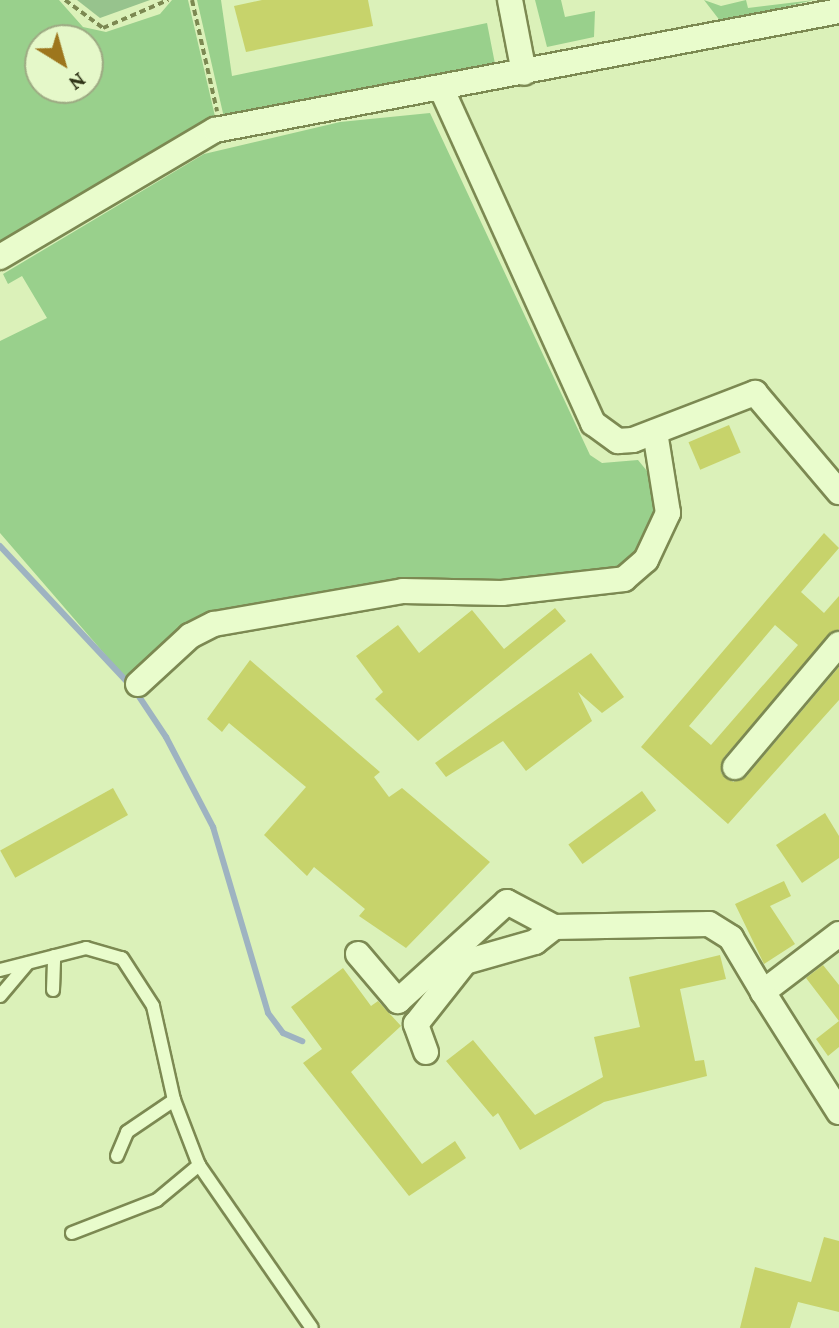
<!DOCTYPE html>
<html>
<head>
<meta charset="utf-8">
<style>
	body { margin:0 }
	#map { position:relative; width:839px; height:1328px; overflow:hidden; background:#dbf1b9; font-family:"Crimson Pro",serif }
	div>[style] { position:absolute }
	.green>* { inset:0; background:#99d08c }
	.cemetery>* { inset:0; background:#97c38d }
	.stream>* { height:6px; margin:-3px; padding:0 3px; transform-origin:3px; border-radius:3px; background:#9eb3c1 }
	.building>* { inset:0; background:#c7d36b; transform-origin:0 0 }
	.path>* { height:4px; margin-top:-2px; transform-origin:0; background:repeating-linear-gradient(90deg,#7c8952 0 6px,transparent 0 10px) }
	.roads { filter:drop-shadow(2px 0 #7c8952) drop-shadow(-2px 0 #7c8952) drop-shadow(0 2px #7c8952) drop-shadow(0 -2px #7c8952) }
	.lane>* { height:12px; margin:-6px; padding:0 6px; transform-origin:6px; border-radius:6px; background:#e9fccc }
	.street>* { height:24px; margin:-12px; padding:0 12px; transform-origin:12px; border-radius:12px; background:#e9fccc }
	span { translate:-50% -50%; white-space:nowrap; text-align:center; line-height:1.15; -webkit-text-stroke:6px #e5f8c9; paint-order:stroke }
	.north { position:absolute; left:24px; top:24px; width:80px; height:80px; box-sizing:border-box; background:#e5f8c9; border:2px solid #9daa83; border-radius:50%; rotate:143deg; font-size:22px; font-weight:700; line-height:32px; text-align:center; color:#313619 }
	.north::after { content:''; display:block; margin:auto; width:28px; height:36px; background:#9d761d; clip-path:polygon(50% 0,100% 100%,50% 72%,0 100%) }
</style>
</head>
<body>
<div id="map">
	<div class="green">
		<i style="clip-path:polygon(evenodd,0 0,59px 0,83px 27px,106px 32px,160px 14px,172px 0,188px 0,217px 125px,0 248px,0 0,40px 40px,88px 40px,88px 88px,40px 88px,40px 40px)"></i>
		<i style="clip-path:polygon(197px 0,221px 0,232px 76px,487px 23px,497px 74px,225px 122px)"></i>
		<i style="clip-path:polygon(535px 0,561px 0,565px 17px,595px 11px,594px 37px,547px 47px)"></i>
		<i style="clip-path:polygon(704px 0,721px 6px,746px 0,748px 8px,814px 0,721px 22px)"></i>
		<i style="clip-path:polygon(430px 113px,590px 455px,602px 463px,638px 460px,647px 471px,656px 514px,641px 554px,612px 573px,267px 609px,128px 681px,0 533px,0 341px,47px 318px,22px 276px,8px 284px,3px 274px,204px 154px,340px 122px)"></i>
	</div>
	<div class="cemetery">
		<i style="clip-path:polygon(77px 0,150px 0,100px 18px)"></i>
	</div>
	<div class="stream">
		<i style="left:0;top:546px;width:196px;rotate:46.9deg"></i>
		<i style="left:134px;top:689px;width:58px;rotate:56.3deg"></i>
		<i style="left:166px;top:737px;width:102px;rotate:62.4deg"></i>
		<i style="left:213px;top:827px;width:194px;rotate:73.5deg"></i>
		<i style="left:268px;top:1013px;width:25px;rotate:53deg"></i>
		<i style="left:283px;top:1033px;width:21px;rotate:23deg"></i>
	</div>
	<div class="building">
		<i style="clip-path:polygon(262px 0,368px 0,373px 26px,246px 52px,234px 6px)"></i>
		<i style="left:729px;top:425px;width:30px;height:44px;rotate:67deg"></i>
		<i style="clip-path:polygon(evenodd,824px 533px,839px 548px,801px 592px,824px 613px,839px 596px,839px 629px,724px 757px,721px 773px,733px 782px,746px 777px,839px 667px,839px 700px,728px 824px,641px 747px,824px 533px,775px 625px,798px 645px,711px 745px,689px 726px,775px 625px)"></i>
		<i style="clip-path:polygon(555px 608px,566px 621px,418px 741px,375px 699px,383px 692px,356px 656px,398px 625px,419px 653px,472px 610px,504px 649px)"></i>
		<i style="clip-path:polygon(591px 653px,624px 697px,602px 713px,578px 692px,592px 721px,526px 771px,503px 741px,446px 777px,435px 763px)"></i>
		<i style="clip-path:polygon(250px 660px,380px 772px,374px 777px,389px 797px,402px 788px,490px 862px,406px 948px,359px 916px,365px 909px,314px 867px,307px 876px,264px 835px,306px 787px,229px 723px,222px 732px,207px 719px)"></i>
		<i style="left:113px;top:788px;width:31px;height:129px;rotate:61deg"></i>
		<i style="left:642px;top:791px;width:24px;height:91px;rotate:54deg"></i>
		<i style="clip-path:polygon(825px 813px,839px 836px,839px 858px,802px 883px,776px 845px)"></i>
		<i style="clip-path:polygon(784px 881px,791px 896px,770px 906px,795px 944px,764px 964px,735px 904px)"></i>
		<i style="clip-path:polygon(720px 955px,726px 979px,680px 989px,695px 1061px,704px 1060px,707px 1076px,604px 1102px,520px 1150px,498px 1113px,493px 1117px,446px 1061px,473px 1040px,535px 1115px,603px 1077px,594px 1037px,640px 1027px,629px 977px)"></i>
		<i style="clip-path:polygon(823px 965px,839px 985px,839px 1047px,828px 1056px,816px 1039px,839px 1021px,806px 978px)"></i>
		<i style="clip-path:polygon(343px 968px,371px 1006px,378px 1001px,401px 1026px,351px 1072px,422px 1164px,455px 1141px,466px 1158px,409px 1196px,303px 1063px,322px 1049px,291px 1007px)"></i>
		<i style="clip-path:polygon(824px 1237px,839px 1241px,839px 1312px,798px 1302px,790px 1328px,740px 1328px,755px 1267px,811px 1282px)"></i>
	</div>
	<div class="path">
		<i style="left:65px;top:0;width:47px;rotate:36.4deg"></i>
		<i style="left:103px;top:28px;width:71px;rotate:-23.3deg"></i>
		<i style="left:192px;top:0;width:114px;rotate:77.3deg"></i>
	</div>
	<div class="roads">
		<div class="lane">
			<i style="left:0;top:970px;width:89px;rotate:-14.3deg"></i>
			<i style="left:86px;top:948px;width:37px;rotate:16deg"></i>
			<i style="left:122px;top:958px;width:57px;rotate:57.1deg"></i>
			<i style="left:153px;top:1006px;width:96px;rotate:77.4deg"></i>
			<i style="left:174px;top:1100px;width:70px;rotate:69deg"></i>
			<i style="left:199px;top:1165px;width:198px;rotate:55.3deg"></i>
			<i style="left:53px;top:990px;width:34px;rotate:-88deg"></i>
			<i style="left:0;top:996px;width:43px;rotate:-49.7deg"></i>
			<i style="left:117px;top:1156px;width:26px;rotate:-67deg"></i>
			<i style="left:127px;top:1132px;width:57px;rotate:-34.2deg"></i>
			<i style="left:72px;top:1233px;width:91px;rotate:-21.2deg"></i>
			<i style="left:157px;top:1200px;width:55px;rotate:-39.8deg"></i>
		</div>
		<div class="street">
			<i style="left:510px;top:0;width:74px;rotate:79.1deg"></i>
			<i style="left:442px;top:90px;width:366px;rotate:65.6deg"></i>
			<i style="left:593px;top:423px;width:31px;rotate:36deg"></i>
			<i style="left:618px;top:441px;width:15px;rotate:-4deg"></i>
			<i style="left:633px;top:440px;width:131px;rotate:-21.1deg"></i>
			<i style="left:755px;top:393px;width:130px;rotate:49.7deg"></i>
			<i style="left:0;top:257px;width:250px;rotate:-30.6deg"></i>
			<i style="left:215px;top:130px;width:635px;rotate:-10.8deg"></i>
			<i style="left:138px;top:684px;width:71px;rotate:-42.7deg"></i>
			<i style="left:190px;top:636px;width:27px;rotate:-27deg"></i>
			<i style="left:214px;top:624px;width:192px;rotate:-9.9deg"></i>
			<i style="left:403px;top:591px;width:99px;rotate:1.2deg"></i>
			<i style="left:502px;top:593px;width:123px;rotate:-6.5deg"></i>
			<i style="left:624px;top:579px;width:29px;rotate:-41deg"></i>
			<i style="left:646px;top:560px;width:52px;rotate:-64.9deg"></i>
			<i style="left:668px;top:513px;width:82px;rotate:-99.1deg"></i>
			<i style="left:735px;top:767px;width:161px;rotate:-49.8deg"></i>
			<i style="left:839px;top:934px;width:96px;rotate:142.7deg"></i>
			<i style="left:763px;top:992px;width:142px;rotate:57.7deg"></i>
			<i style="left:358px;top:954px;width:62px;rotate:49.6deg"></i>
			<i style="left:398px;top:1001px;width:147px;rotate:-42.2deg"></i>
			<i style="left:507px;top:902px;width:53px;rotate:28deg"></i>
			<i style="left:554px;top:927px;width:155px;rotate:-1.1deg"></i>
			<i style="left:709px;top:924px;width:26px;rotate:32deg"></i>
			<i style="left:731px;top:938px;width:63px;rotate:59.3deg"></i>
			<i style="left:426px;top:1052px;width:30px;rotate:-110deg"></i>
			<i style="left:416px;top:1024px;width:79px;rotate:-51.7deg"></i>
			<i style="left:465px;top:962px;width:73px;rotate:-15.9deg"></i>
			<i style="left:535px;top:942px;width:24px;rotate:-38deg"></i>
		</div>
	</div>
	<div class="north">N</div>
</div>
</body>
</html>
